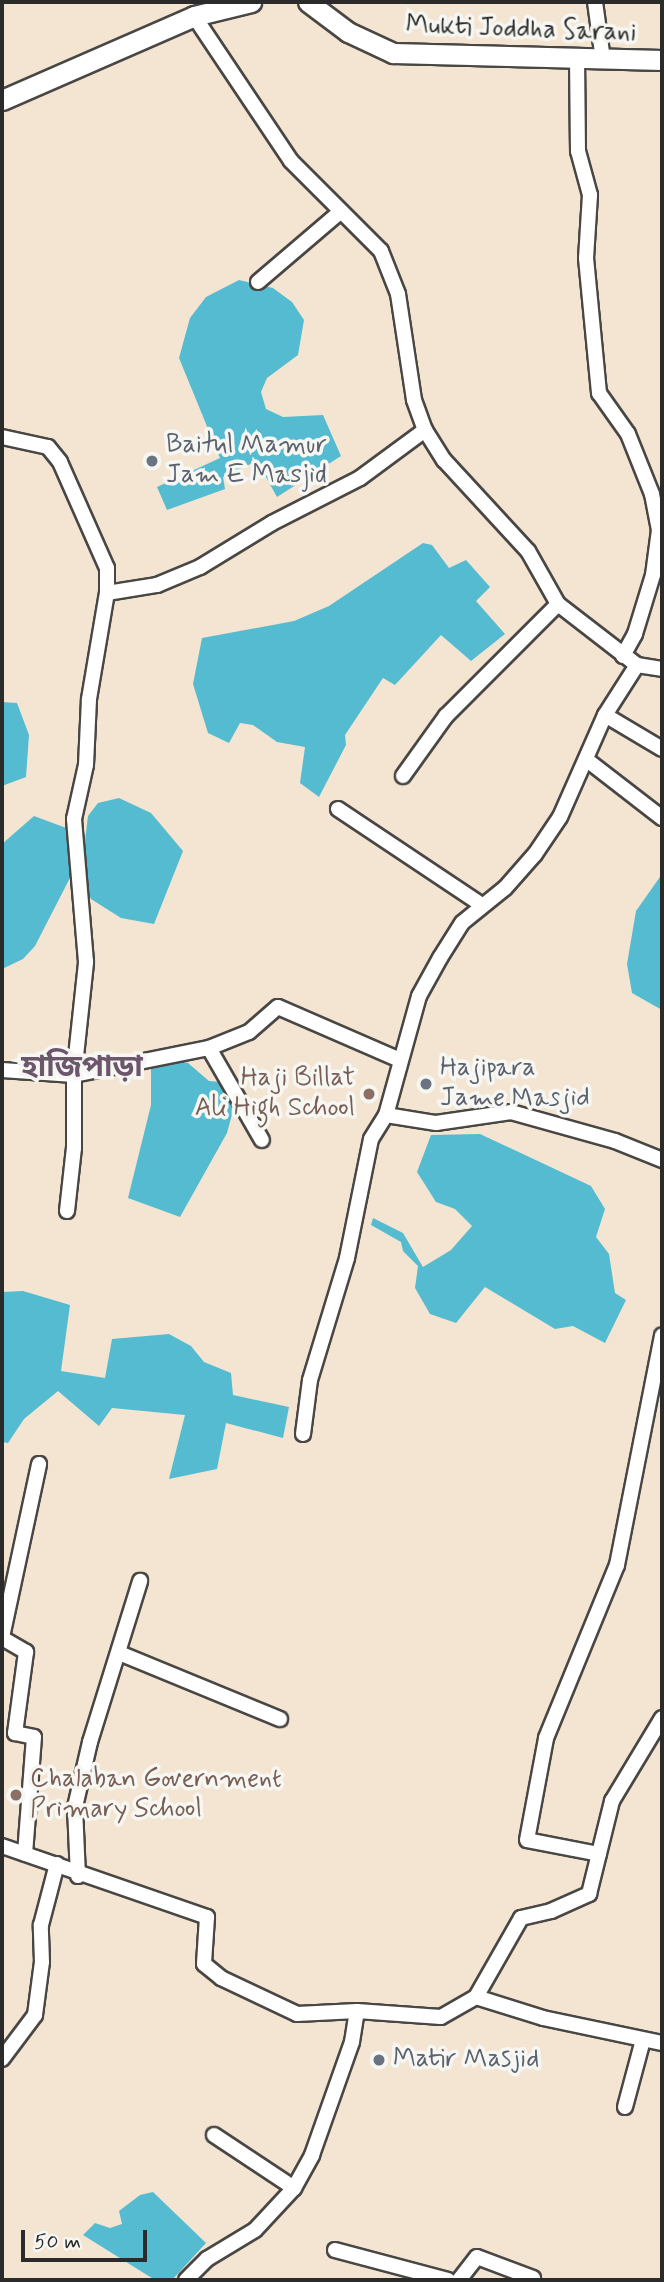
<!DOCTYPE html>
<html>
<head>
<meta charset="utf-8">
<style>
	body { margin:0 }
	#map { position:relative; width:664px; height:2282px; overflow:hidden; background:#f4e5d2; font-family:Mynerve,"Noto Sans Bengali",sans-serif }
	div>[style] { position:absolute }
	.water>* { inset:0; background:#54bbd1 }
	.roads { filter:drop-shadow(2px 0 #494744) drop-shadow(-2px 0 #494744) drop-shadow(0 2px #494744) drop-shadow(0 -2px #494744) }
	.street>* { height:14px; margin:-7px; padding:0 7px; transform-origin:7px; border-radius:7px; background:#fff }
	.secondary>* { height:19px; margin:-9.5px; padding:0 9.5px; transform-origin:9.5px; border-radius:9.5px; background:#fff }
	.dots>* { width:19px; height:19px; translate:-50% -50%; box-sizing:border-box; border:4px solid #f6f6f2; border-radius:50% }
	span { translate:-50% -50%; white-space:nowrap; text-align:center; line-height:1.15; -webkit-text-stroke:7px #f6f6f2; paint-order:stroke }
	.street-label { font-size:26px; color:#2b2b2b }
	.worship-label { font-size:26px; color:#5b616d }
	.left { translate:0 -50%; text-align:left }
	.education-label { font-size:26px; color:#785e54 }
	.right { translate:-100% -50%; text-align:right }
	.quarter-label { font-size:30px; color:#6c566b; font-weight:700 }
	.frame { position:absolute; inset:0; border:4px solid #2b2b2b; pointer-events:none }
	.scale { position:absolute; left:21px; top:2230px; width:126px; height:32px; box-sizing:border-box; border:4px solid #2b2b2b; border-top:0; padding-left:9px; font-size:21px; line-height:24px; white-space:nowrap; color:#2b2b2b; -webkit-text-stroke:5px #f6f6f2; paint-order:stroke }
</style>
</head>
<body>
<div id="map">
	<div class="water">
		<i style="clip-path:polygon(239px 280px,273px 288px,292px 302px,304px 320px,298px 355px,267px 378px,261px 392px,266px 409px,283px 417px,323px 415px,341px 456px,277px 497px,257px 461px,223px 477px,225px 489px,167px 510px,157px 487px,220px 458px,179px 358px,190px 318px,206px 297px)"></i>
		<i style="clip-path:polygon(423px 543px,432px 545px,449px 568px,466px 560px,490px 587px,476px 601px,505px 634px,471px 661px,441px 635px,395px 685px,383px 678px,345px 735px,346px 745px,319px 797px,300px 783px,305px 747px,277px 742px,253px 725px,240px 723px,229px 743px,208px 733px,193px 684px,202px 638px,294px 621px,329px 606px)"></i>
		<i style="clip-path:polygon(2px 702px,17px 703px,29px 735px,26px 777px,2px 786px)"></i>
		<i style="clip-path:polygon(119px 798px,151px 813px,183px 851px,154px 924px,121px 918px,91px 899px,85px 885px,83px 858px,88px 816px,98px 803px)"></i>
		<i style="clip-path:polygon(34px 816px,69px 829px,72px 874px,35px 946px,23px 959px,2px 969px,2px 844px)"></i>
		<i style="clip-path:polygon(662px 874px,662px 1010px,632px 993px,627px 964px,636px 911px)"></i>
		<i style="clip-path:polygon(174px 1060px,188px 1063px,209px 1081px,221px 1082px,234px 1107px,227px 1133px,180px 1217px,128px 1198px,151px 1105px,151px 1068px)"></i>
		<i style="clip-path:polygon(480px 1134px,591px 1186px,605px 1209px,596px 1237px,609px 1254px,615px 1293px,626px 1300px,605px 1343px,573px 1326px,555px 1329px,485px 1287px,456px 1323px,430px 1314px,415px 1288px,418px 1266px,403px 1251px,401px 1242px,371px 1225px,373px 1218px,403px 1233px,423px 1267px,451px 1250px,472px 1226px,455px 1209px,436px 1202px,417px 1172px,431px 1135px)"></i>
		<i style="clip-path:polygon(23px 1291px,70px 1305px,61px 1371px,105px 1378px,112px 1339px,169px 1334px,191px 1346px,204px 1362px,231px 1373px,233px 1395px,289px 1407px,283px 1438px,226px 1423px,217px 1469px,169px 1479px,185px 1415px,112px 1408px,99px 1426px,58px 1391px,24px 1419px,8px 1443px,2px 1442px,2px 1292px)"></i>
		<i style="clip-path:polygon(153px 2192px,206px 2243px,172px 2280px,155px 2280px,83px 2235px,95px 2223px,110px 2228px,122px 2224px,119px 2211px,140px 2195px)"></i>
	</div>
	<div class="roads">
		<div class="street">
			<i style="left:595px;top:2px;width:59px;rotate:82.1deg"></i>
			<i style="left:194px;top:16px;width:174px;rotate:56.2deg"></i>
			<i style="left:291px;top:161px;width:127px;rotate:45deg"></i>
			<i style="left:381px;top:251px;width:46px;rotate:68.4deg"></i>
			<i style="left:398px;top:294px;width:107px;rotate:81.4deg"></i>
			<i style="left:414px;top:400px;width:32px;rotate:70deg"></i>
			<i style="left:425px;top:430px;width:36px;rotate:58deg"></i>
			<i style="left:444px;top:460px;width:124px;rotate:47.3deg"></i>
			<i style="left:528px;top:551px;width:61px;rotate:60.5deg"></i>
			<i style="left:558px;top:604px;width:100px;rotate:37.7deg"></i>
			<i style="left:637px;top:665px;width:59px;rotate:122.6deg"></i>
			<i style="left:605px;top:715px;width:111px;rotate:113.8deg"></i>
			<i style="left:560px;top:817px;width:45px;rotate:124deg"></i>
			<i style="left:535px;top:854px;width:45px;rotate:131.4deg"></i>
			<i style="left:505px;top:888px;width:55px;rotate:140.9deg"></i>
			<i style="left:462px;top:923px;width:41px;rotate:122.2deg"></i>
			<i style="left:440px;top:958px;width:43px;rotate:118.9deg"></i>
			<i style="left:419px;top:996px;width:123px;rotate:105.5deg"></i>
			<i style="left:386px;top:1115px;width:51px;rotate:9.1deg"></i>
			<i style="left:436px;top:1123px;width:76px;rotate:-8.3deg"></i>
			<i style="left:511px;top:1112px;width:108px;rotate:15.6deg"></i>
			<i style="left:615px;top:1141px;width:51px;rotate:22deg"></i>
			<i style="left:577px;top:57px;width:94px;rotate:89.4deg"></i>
			<i style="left:578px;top:151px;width:46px;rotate:74.7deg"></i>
			<i style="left:590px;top:195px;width:63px;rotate:93.6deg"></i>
			<i style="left:586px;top:258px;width:136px;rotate:84.5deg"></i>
			<i style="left:599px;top:393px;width:50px;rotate:54.7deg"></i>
			<i style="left:628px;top:434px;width:65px;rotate:68.2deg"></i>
			<i style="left:652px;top:494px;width:37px;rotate:79deg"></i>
			<i style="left:659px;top:530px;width:45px;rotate:97.6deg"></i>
			<i style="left:653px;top:575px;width:62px;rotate:107deg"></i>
			<i style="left:635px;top:634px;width:25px;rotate:119deg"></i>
			<i style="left:258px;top:282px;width:109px;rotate:-40.5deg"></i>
			<i style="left:2px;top:437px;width:47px;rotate:12.3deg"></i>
			<i style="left:48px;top:447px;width:19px;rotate:51deg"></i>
			<i style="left:60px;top:462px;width:116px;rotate:66.1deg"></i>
			<i style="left:107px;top:568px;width:25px;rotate:90deg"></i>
			<i style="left:107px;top:593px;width:51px;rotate:-9.1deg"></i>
			<i style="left:157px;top:585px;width:47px;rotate:-22.7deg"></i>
			<i style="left:200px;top:567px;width:84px;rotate:-31.4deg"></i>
			<i style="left:272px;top:523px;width:99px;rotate:-27.1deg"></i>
			<i style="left:360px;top:478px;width:81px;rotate:-36.4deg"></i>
			<i style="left:637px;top:665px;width:25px;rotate:9deg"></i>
			<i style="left:605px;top:715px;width:66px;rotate:30.8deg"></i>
			<i style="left:587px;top:760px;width:95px;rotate:37.7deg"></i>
			<i style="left:403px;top:776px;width:74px;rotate:-54.4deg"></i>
			<i style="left:446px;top:716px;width:158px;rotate:-45deg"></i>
			<i style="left:338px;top:809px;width:173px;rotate:33.7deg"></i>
			<i style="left:209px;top:1048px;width:106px;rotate:60.1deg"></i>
			<i style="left:2px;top:1070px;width:72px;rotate:4deg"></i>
			<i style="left:74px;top:1075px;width:138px;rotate:-11.3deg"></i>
			<i style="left:209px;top:1048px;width:43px;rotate:-21.8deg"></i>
			<i style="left:249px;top:1032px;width:38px;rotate:-41deg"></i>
			<i style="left:278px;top:1007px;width:133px;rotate:23.5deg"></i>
			<i style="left:67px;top:1211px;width:63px;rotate:-83.7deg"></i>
			<i style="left:74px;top:1148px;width:73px;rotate:-90deg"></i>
			<i style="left:74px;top:1075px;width:114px;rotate:-83.9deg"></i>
			<i style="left:86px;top:962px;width:144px;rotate:-94.8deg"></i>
			<i style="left:74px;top:819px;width:55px;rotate:-77.5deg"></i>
			<i style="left:86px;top:765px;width:66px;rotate:-87.4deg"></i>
			<i style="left:89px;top:699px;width:108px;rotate:-80.4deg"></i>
			<i style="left:303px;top:1434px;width:54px;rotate:-82.6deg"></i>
			<i style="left:310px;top:1380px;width:127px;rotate:-73.1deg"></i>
			<i style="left:347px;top:1258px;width:121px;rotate:-78.6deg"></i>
			<i style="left:371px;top:1139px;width:28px;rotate:-58deg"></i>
			<i style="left:2px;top:1637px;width:177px;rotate:-77.9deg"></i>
			<i style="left:2px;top:1638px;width:28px;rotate:30deg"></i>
			<i style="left:26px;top:1652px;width:82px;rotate:97.7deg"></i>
			<i style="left:15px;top:1733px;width:19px;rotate:12deg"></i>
			<i style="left:34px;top:1737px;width:117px;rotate:94.4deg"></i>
			<i style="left:119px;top:1653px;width:174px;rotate:22.3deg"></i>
			<i style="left:2px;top:1846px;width:217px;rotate:19.1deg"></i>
			<i style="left:207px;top:1917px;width:47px;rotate:93.7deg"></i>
			<i style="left:204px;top:1964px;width:22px;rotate:39deg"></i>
			<i style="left:221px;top:1978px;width:84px;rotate:25.3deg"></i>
			<i style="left:297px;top:2014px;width:60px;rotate:-2.9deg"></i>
			<i style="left:599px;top:1854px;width:73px;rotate:-169deg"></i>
			<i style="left:527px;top:1840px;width:104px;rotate:-79.4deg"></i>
			<i style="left:546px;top:1738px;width:187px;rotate:-67.7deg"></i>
			<i style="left:617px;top:1565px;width:234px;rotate:-78.9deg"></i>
			<i style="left:78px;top:1876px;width:69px;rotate:-92.5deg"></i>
			<i style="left:75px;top:1807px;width:67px;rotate:-77deg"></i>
			<i style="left:90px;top:1742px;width:169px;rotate:-72.7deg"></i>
			<i style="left:476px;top:1997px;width:70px;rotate:17.4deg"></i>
			<i style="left:543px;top:2018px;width:122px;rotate:11.9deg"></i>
			<i style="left:2px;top:2059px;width:55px;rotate:-53.1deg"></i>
			<i style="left:35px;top:2015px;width:53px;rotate:-82.5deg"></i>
			<i style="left:42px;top:1962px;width:37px;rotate:-92deg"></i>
			<i style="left:41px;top:1925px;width:63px;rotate:-75.3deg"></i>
			<i style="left:625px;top:2107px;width:69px;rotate:-75deg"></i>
			<i style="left:214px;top:2135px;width:96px;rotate:33.5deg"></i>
			<i style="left:335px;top:2250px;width:117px;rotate:14.9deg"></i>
			<i style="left:186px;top:2280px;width:30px;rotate:-45deg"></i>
			<i style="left:207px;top:2259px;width:56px;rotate:-31.1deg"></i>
			<i style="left:255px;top:2230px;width:57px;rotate:-47.1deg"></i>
			<i style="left:294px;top:2188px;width:38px;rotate:-61deg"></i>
			<i style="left:312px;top:2155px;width:120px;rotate:-70.5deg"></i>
			<i style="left:352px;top:2042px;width:31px;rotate:-81deg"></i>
			<i style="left:357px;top:2011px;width:84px;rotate:4.1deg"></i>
			<i style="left:441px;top:2017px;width:40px;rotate:-29.7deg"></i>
			<i style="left:476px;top:1997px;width:91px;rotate:-60.3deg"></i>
			<i style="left:521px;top:1918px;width:31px;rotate:-13deg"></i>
			<i style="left:551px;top:1911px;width:42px;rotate:-24.1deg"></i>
			<i style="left:589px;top:1894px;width:96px;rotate:-76.1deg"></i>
			<i style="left:612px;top:1801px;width:97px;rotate:-58.9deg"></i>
			<i style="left:459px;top:2280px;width:29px;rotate:-52deg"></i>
			<i style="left:477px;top:2257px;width:60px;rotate:20.6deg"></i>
		</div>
		<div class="secondary">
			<i style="left:308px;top:2px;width:50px;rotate:36.9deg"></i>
			<i style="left:348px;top:32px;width:50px;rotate:25deg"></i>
			<i style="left:393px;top:53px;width:269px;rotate:1.5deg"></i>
			<i style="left:2px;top:100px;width:210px;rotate:-23.6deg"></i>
			<i style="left:194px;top:16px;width:59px;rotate:-13.8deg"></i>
		</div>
	</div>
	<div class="dots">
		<i style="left:152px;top:461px;background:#6b7280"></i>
		<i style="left:426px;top:1084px;background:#6b7280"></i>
		<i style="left:369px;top:1094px;background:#8d6e63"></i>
		<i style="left:16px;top:1795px;background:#8d6e63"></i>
		<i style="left:379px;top:2060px;background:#6b7280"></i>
	</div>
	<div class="street-label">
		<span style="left:521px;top:30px;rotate:2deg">Mukti Joddha Sarani</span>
	</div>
	<div class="worship-label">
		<span class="left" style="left:166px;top:461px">Baitul Mamur<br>Jam E Masjid</span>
		<span class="left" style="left:440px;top:1084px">Hajipara<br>Jame Masjid</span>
		<span class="left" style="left:393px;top:2060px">Matir Masjid</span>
	</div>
	<div class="education-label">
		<span class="right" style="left:355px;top:1094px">Haji Billat<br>Ali High School</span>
		<span class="left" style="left:30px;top:1795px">Chalaban Government<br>Primary School</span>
	</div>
	<div class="quarter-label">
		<span style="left:82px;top:1068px">হাজিপাড়া</span>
	</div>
	<div class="frame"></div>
	<div class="scale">50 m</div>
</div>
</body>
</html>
